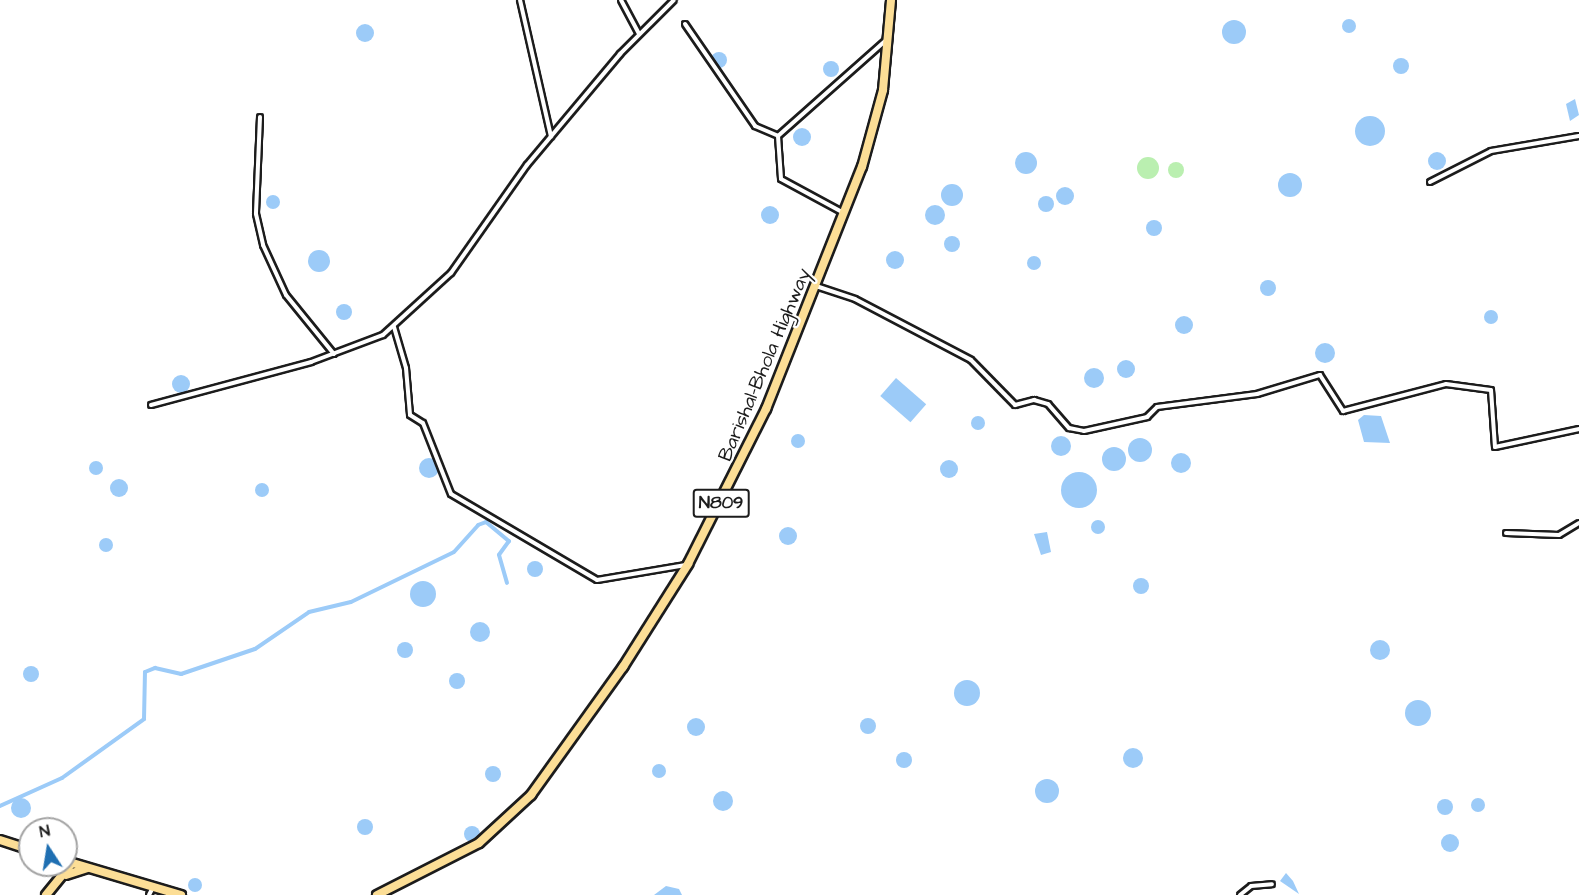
<!DOCTYPE html>
<html>
<head>
<meta charset="utf-8">
<style>
	body { margin:0 }
	#map { position:relative; width:1579px; height:895px; overflow:hidden; background:#fff; font-family:"Architects Daughter",sans-serif }
	div>[style] { position:absolute }
	.green>* { inset:0; background:#baefb0 }
	.round { border-radius:50% }
	.water>* { inset:0; background:#9ccbf8; transform-origin:0 0 }
	.canal>* { height:4px; margin:-2px; padding:0 2px; transform-origin:2px; border-radius:2px; background:#9ccbf8 }
	.roads { filter:drop-shadow(2px 0 #1c1c1c) drop-shadow(-2px 0 #1c1c1c) drop-shadow(0 2px #1c1c1c) drop-shadow(0 -2px #1c1c1c) }
	.street>* { height:4px; margin:-2px; padding:0 2px; transform-origin:2px; border-radius:2px; background:#fff }
	.highway>* { height:8px; margin:-4px; padding:0 4px; transform-origin:4px; border-radius:4px; background:#fcde96 }
	span { translate:-50% -50%; white-space:nowrap; text-align:center; line-height:1.15; -webkit-text-stroke:4.5px #fff; paint-order:stroke }
	.shield-label span { padding:2px 4px; background:#fff; border:2px solid; border-radius:4px; -webkit-text-stroke-width:0 }
	.shield-label { font-size:18px; color:#1c1c1c; font-weight:700 }
	.street-label { font-size:20px; color:#1c1c1c }
	.north { position:absolute; left:18px; top:817px; width:60px; height:60px; box-sizing:border-box; background:#fff; border:2px solid #a4a4a4; border-radius:50%; rotate:348deg; font-size:16px; font-weight:700; line-height:24px; text-align:center; color:#1c1c1c }
	.north::after { content:''; display:block; margin:auto; width:21px; height:27px; background:#1f6fb2; clip-path:polygon(50% 0,100% 100%,50% 72%,0 100%) }
</style>
</head>
<body>
<div id="map">
	<div class="green">
		<i class="round" style="left:1137px;top:157px;width:22px;height:22px"></i>
		<i class="round" style="left:1168px;top:162px;width:16px;height:16px"></i>
	</div>
	<div class="water">
		<i class="round" style="left:1342px;top:19px;width:14px;height:14px"></i>
		<i class="round" style="left:1222px;top:20px;width:24px;height:24px"></i>
		<i class="round" style="left:356px;top:24px;width:18px;height:18px"></i>
		<i class="round" style="left:711px;top:52px;width:16px;height:16px"></i>
		<i class="round" style="left:1393px;top:58px;width:16px;height:16px"></i>
		<i class="round" style="left:823px;top:61px;width:16px;height:16px"></i>
		<i style="clip-path:polygon(1575px 99px,1579px 115px,1570px 121px,1566px 104px)"></i>
		<i class="round" style="left:1355px;top:116px;width:30px;height:30px"></i>
		<i class="round" style="left:793px;top:128px;width:18px;height:18px"></i>
		<i class="round" style="left:1428px;top:152px;width:18px;height:18px"></i>
		<i class="round" style="left:1015px;top:152px;width:22px;height:22px"></i>
		<i class="round" style="left:1278px;top:173px;width:24px;height:24px"></i>
		<i class="round" style="left:941px;top:184px;width:22px;height:22px"></i>
		<i class="round" style="left:1056px;top:187px;width:18px;height:18px"></i>
		<i class="round" style="left:266px;top:195px;width:14px;height:14px"></i>
		<i class="round" style="left:1038px;top:196px;width:16px;height:16px"></i>
		<i class="round" style="left:925px;top:205px;width:20px;height:20px"></i>
		<i class="round" style="left:761px;top:206px;width:18px;height:18px"></i>
		<i class="round" style="left:1146px;top:220px;width:16px;height:16px"></i>
		<i class="round" style="left:944px;top:236px;width:16px;height:16px"></i>
		<i class="round" style="left:308px;top:250px;width:22px;height:22px"></i>
		<i class="round" style="left:886px;top:251px;width:18px;height:18px"></i>
		<i class="round" style="left:1027px;top:256px;width:14px;height:14px"></i>
		<i class="round" style="left:1260px;top:280px;width:16px;height:16px"></i>
		<i class="round" style="left:336px;top:304px;width:16px;height:16px"></i>
		<i class="round" style="left:1484px;top:310px;width:14px;height:14px"></i>
		<i class="round" style="left:1175px;top:316px;width:18px;height:18px"></i>
		<i class="round" style="left:1315px;top:343px;width:20px;height:20px"></i>
		<i class="round" style="left:1117px;top:360px;width:18px;height:18px"></i>
		<i class="round" style="left:1084px;top:368px;width:20px;height:20px"></i>
		<i class="round" style="left:172px;top:375px;width:18px;height:18px"></i>
		<i style="left:896px;top:378px;width:40px;height:24px;rotate:41deg"></i>
		<i style="clip-path:polygon(1364px 415px,1381px 416px,1390px 443px,1364px 442px,1358px 420px)"></i>
		<i class="round" style="left:971px;top:416px;width:14px;height:14px"></i>
		<i class="round" style="left:791px;top:434px;width:14px;height:14px"></i>
		<i class="round" style="left:1051px;top:436px;width:20px;height:20px"></i>
		<i class="round" style="left:1128px;top:438px;width:24px;height:24px"></i>
		<i class="round" style="left:1102px;top:447px;width:24px;height:24px"></i>
		<i class="round" style="left:1171px;top:453px;width:20px;height:20px"></i>
		<i class="round" style="left:419px;top:458px;width:20px;height:20px"></i>
		<i class="round" style="left:940px;top:460px;width:18px;height:18px"></i>
		<i class="round" style="left:89px;top:461px;width:14px;height:14px"></i>
		<i class="round" style="left:1061px;top:472px;width:36px;height:36px"></i>
		<i class="round" style="left:110px;top:479px;width:18px;height:18px"></i>
		<i class="round" style="left:255px;top:483px;width:14px;height:14px"></i>
		<i class="round" style="left:1091px;top:520px;width:14px;height:14px"></i>
		<i class="round" style="left:779px;top:527px;width:18px;height:18px"></i>
		<i style="clip-path:polygon(1047px 532px,1051px 552px,1041px 555px,1034px 534px)"></i>
		<i class="round" style="left:99px;top:538px;width:14px;height:14px"></i>
		<i class="round" style="left:527px;top:561px;width:16px;height:16px"></i>
		<i class="round" style="left:1133px;top:578px;width:16px;height:16px"></i>
		<i class="round" style="left:410px;top:581px;width:26px;height:26px"></i>
		<i class="round" style="left:470px;top:622px;width:20px;height:20px"></i>
		<i class="round" style="left:1370px;top:640px;width:20px;height:20px"></i>
		<i class="round" style="left:397px;top:642px;width:16px;height:16px"></i>
		<i class="round" style="left:23px;top:666px;width:16px;height:16px"></i>
		<i class="round" style="left:449px;top:673px;width:16px;height:16px"></i>
		<i class="round" style="left:954px;top:680px;width:26px;height:26px"></i>
		<i class="round" style="left:1405px;top:700px;width:26px;height:26px"></i>
		<i class="round" style="left:687px;top:718px;width:18px;height:18px"></i>
		<i class="round" style="left:860px;top:718px;width:16px;height:16px"></i>
		<i class="round" style="left:1123px;top:748px;width:20px;height:20px"></i>
		<i class="round" style="left:896px;top:752px;width:16px;height:16px"></i>
		<i class="round" style="left:652px;top:764px;width:14px;height:14px"></i>
		<i class="round" style="left:485px;top:766px;width:16px;height:16px"></i>
		<i class="round" style="left:1035px;top:779px;width:24px;height:24px"></i>
		<i class="round" style="left:713px;top:791px;width:20px;height:20px"></i>
		<i class="round" style="left:1471px;top:798px;width:14px;height:14px"></i>
		<i class="round" style="left:11px;top:798px;width:20px;height:20px"></i>
		<i class="round" style="left:1437px;top:799px;width:16px;height:16px"></i>
		<i class="round" style="left:357px;top:819px;width:16px;height:16px"></i>
		<i class="round" style="left:464px;top:826px;width:16px;height:16px"></i>
		<i class="round" style="left:1441px;top:834px;width:18px;height:18px"></i>
		<i style="clip-path:polygon(1286px 873px,1293px 881px,1299px 894px,1280px 881px)"></i>
		<i class="round" style="left:188px;top:878px;width:14px;height:14px"></i>
		<i style="clip-path:polygon(666px 886px,679px 889px,682px 895px,654px 895px)"></i>
	</div>
	<div class="canal">
		<i style="left:0;top:806px;width:68px;rotate:-24.3deg"></i>
		<i style="left:62px;top:778px;width:101px;rotate:-35.7deg"></i>
		<i style="left:144px;top:719px;width:47px;rotate:-88.8deg"></i>
		<i style="left:145px;top:672px;width:11px;rotate:-22deg"></i>
		<i style="left:155px;top:668px;width:27px;rotate:13deg"></i>
		<i style="left:181px;top:674px;width:78px;rotate:-18.7deg"></i>
		<i style="left:255px;top:649px;width:65px;rotate:-34.4deg"></i>
		<i style="left:309px;top:612px;width:43px;rotate:-13.4deg"></i>
		<i style="left:351px;top:602px;width:114px;rotate:-25.9deg"></i>
		<i style="left:454px;top:552px;width:36px;rotate:-48deg"></i>
		<i style="left:478px;top:525px;width:9px;rotate:-21deg"></i>
		<i style="left:486px;top:522px;width:30px;rotate:40deg"></i>
		<i style="left:509px;top:541px;width:17px;rotate:126deg"></i>
		<i style="left:499px;top:555px;width:29px;rotate:74deg"></i>
	</div>
	<div class="roads">
		<div class="street">
			<i style="left:520px;top:0;width:140px;rotate:77.2deg"></i>
			<i style="left:621px;top:0;width:38px;rotate:62deg"></i>
			<i style="left:685px;top:24px;width:124px;rotate:55.5deg"></i>
			<i style="left:755px;top:126px;width:25px;rotate:23deg"></i>
			<i style="left:778px;top:136px;width:144px;rotate:-41.6deg"></i>
			<i style="left:260px;top:117px;width:97px;rotate:92.4deg"></i>
			<i style="left:256px;top:214px;width:32px;rotate:77deg"></i>
			<i style="left:263px;top:245px;width:55px;rotate:65.3deg"></i>
			<i style="left:286px;top:295px;width:76px;rotate:50.9deg"></i>
			<i style="left:778px;top:136px;width:43px;rotate:86deg"></i>
			<i style="left:781px;top:179px;width:72px;rotate:28.4deg"></i>
			<i style="left:1430px;top:182px;width:68px;rotate:-26.9deg"></i>
			<i style="left:1491px;top:151px;width:89px;rotate:-9.7deg"></i>
			<i style="left:816px;top:286px;width:41px;rotate:18.4deg"></i>
			<i style="left:855px;top:299px;width:131px;rotate:27.7deg"></i>
			<i style="left:971px;top:360px;width:63px;rotate:45.6deg"></i>
			<i style="left:1015px;top:405px;width:20px;rotate:-15deg"></i>
			<i style="left:1034px;top:400px;width:15px;rotate:16deg"></i>
			<i style="left:1048px;top:404px;width:32px;rotate:49deg"></i>
			<i style="left:1069px;top:428px;width:15px;rotate:11deg"></i>
			<i style="left:1084px;top:431px;width:65px;rotate:-12.5deg"></i>
			<i style="left:1147px;top:417px;width:14px;rotate:-45deg"></i>
			<i style="left:1157px;top:407px;width:101px;rotate:-7.4deg"></i>
			<i style="left:1257px;top:394px;width:66px;rotate:-16.8deg"></i>
			<i style="left:1320px;top:375px;width:43px;rotate:57.4deg"></i>
			<i style="left:1343px;top:411px;width:106px;rotate:-14.7deg"></i>
			<i style="left:1446px;top:384px;width:45px;rotate:7.6deg"></i>
			<i style="left:1491px;top:390px;width:57px;rotate:86deg"></i>
			<i style="left:1495px;top:447px;width:86px;rotate:-12.1deg"></i>
			<i style="left:394px;top:327px;width:43px;rotate:73.7deg"></i>
			<i style="left:406px;top:368px;width:47px;rotate:85.1deg"></i>
			<i style="left:410px;top:415px;width:15px;rotate:32deg"></i>
			<i style="left:423px;top:423px;width:76px;rotate:68.5deg"></i>
			<i style="left:451px;top:494px;width:169px;rotate:30.5deg"></i>
			<i style="left:597px;top:580px;width:90px;rotate:-9.6deg"></i>
			<i style="left:151px;top:405px;width:166px;rotate:-15deg"></i>
			<i style="left:311px;top:362px;width:77px;rotate:-20.6deg"></i>
			<i style="left:383px;top:335px;width:92px;rotate:-42.4deg"></i>
			<i style="left:451px;top:273px;width:132px;rotate:-54.9deg"></i>
			<i style="left:527px;top:165px;width:145px;rotate:-50deg"></i>
			<i style="left:620px;top:54px;width:76px;rotate:-45deg"></i>
			<i style="left:1506px;top:533px;width:53px;rotate:2.2deg"></i>
			<i style="left:1559px;top:535px;width:23px;rotate:-31deg"></i>
			<i style="left:149px;top:895px;width:9px;rotate:-63deg"></i>
			<i style="left:1240px;top:895px;width:14px;rotate:-39deg"></i>
			<i style="left:1251px;top:886px;width:21px;rotate:-5deg"></i>
		</div>
		<div class="highway">
			<i style="left:0;top:840px;width:32px;rotate:18deg"></i>
			<i style="left:66px;top:861px;width:120px;rotate:16.5deg"></i>
			<i style="left:66px;top:875px;width:22px;rotate:-18deg"></i>
			<i style="left:46px;top:895px;width:41px;rotate:-50.9deg"></i>
			<i style="left:377px;top:895px;width:114px;rotate:-27deg"></i>
			<i style="left:479px;top:843px;width:71px;rotate:-42.7deg"></i>
			<i style="left:531px;top:795px;width:158px;rotate:-54.3deg"></i>
			<i style="left:623px;top:667px;width:122px;rotate:-57.7deg"></i>
			<i style="left:688px;top:564px;width:174px;rotate:-63.3deg"></i>
			<i style="left:766px;top:409px;width:260px;rotate:-68.4deg"></i>
			<i style="left:862px;top:167px;width:80px;rotate:-74.7deg"></i>
			<i style="left:883px;top:90px;width:90px;rotate:-84.9deg"></i>
		</div>
	</div>
	<div class="shield-label">
		<span style="left:721px;top:503px">N809</span>
	</div>
	<div class="street-label">
		<span style="left:765px;top:365px;rotate:-67deg">Barishal-Bhola Highway</span>
	</div>
	<div class="north">N</div>
</div>
</body>
</html>
